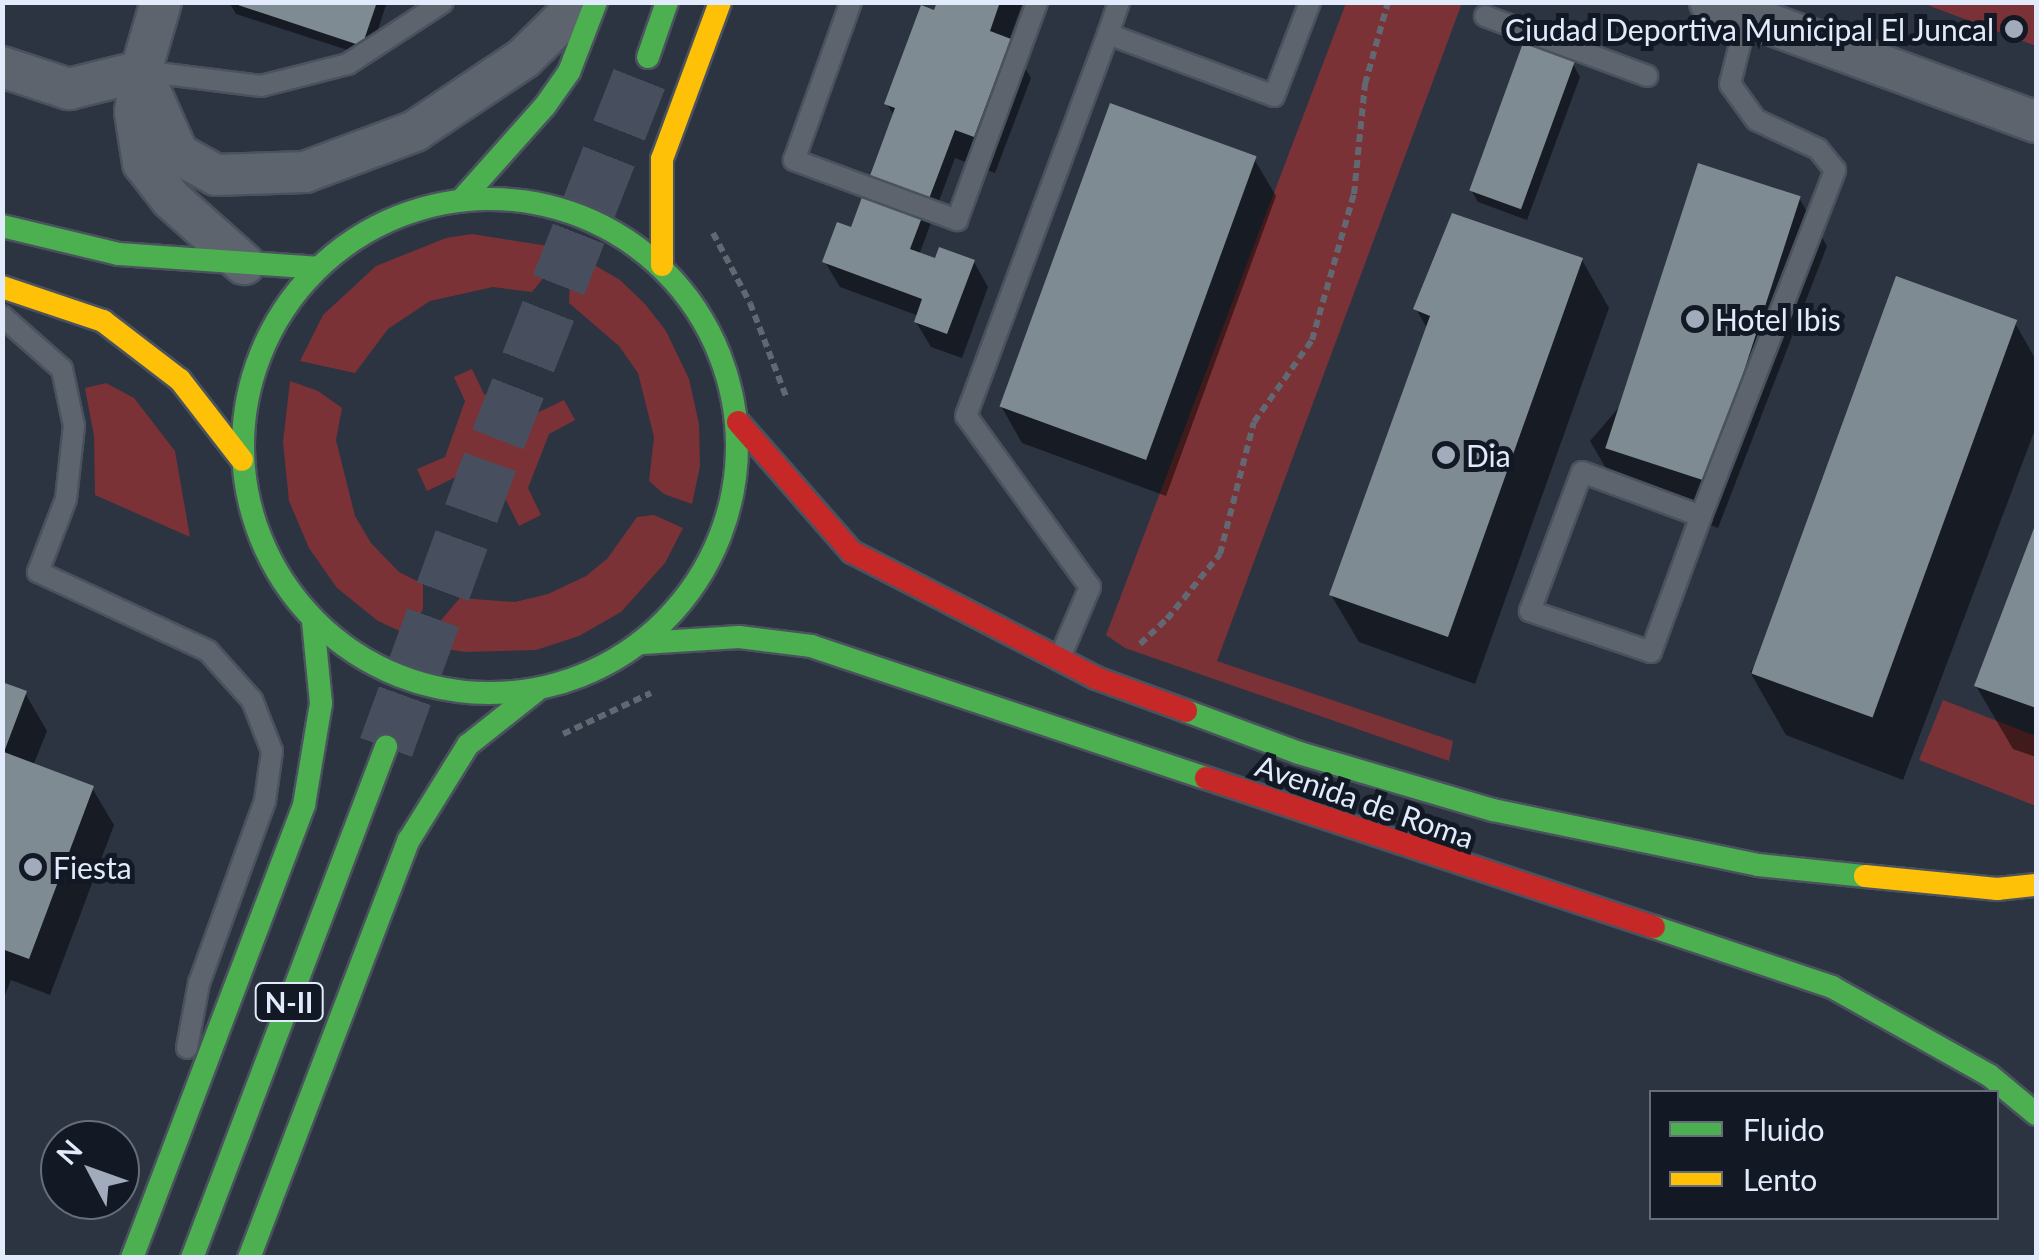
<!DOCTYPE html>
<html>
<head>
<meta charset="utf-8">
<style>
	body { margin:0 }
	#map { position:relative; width:2039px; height:1260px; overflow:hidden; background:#2c3442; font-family:Lato,sans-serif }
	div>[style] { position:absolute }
	.green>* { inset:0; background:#7a3236 }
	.shadow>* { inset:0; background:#0007 }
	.building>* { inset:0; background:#7e8b92; transform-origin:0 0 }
	.primary-tunnel>* { height:55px; margin-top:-27.5px; transform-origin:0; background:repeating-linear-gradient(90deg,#474f5e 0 55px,transparent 0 83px) }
	.path>* { height:6px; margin-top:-3px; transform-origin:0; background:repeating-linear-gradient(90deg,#626872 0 8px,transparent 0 13px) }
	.roads { filter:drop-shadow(2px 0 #4a525e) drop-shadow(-2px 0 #4a525e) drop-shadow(0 2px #4a525e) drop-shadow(0 -2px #4a525e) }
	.lane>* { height:20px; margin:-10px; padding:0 10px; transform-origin:10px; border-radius:10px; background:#5d646e }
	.street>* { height:40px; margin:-20px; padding:0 20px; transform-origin:20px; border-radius:20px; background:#5d646e }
	.fast>* { height:22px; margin:-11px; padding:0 11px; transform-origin:11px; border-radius:11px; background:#4caf50 }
	.fast>.ring { margin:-11px; padding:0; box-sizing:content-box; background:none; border:22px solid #4caf50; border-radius:50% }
	.slow>* { height:22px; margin:-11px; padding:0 11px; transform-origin:11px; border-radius:11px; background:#ffc107 }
	.jam>* { height:22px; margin:-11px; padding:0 11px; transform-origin:11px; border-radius:11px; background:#c62828 }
	.dots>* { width:28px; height:28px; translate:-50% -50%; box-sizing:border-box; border:5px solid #121925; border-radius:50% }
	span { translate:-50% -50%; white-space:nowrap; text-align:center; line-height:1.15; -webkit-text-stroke:10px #121925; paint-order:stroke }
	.shield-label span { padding:2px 8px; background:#121925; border:2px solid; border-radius:8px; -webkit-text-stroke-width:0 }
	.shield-label { font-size:28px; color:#e1ebfc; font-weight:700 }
	.poi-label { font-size:30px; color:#e1ebfc }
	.right { translate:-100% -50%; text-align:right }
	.left { translate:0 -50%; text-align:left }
	.street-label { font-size:30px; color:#e1ebfc }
	.frame { position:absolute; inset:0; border:5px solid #e1ebfc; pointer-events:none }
	.legend { position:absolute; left:1649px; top:1090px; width:350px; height:130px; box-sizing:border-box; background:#121925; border:2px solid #656d7b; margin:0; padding:12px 18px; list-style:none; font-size:30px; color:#e1ebfc }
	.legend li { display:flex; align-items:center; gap:20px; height:50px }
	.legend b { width:50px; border:2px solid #656d7b }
	.north { position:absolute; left:40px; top:1120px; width:100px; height:100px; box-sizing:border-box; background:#121925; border:2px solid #656d7b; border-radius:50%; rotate:311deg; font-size:28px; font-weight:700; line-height:40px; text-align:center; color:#e1ebfc }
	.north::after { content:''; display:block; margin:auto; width:35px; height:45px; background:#a2abbb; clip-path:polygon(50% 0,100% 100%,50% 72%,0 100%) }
</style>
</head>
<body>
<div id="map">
	<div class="green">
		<i style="clip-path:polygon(1346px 3px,1462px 3px,1217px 661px,1453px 741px,1449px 761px,1125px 648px,1106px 635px)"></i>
		<i style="clip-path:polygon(1922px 3px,2036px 3px,2036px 46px,1946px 12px)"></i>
		<i style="clip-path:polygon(472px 234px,555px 247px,548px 272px,532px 292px,493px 287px,430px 301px,388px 329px,355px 373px,300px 361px,323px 315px,376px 266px,446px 238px)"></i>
		<i style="clip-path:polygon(579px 256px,620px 280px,645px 304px,666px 331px,689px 379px,699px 424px,700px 466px,692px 504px,664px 494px,649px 481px,654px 437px,638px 373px,619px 346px,569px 303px,570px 278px)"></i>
		<i style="clip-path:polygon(472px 369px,484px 394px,537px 413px,564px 400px,575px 420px,549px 434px,528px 488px,541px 515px,519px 526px,504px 496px,456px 477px,427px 491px,417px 469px,445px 457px,465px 401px,454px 377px)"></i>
		<i style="clip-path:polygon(290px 381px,318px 391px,342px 408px,336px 440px,355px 516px,371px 543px,399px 572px,423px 584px,423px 608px,411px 636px,378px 621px,337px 588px,309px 548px,289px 501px,283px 442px)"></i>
		<i style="clip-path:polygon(106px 383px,134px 398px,175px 451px,190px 537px,95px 495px,94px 436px,85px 388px)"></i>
		<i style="clip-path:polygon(654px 515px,683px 528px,665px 563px,621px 612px,579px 636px,536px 650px,465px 652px,433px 647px,442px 619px,460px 598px,515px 602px,548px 594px,586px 576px,607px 559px,637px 517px)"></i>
		<i style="clip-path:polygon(1943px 700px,2036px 736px,2036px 806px,1919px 760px)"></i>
	</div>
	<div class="shadow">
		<i style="clip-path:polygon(229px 2px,387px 2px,369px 57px,236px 14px)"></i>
		<i style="clip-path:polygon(940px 2px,1023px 2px,1009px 40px,1031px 78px,995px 173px,955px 158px,919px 255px,937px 261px,974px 262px,988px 287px,962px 358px,931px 347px,916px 322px,919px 316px,840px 287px,825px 262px,857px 232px,895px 117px,887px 104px,940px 15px)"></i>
		<i style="clip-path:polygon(1573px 64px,1580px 77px,1527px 220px,1478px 202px,1471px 190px)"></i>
		<i style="clip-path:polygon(1254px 159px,1276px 196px,1166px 496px,1022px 443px,1001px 406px)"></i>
		<i style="clip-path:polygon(1799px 198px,1827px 246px,1718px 528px,1618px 489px,1590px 441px)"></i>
		<i style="clip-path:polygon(1582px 260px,1609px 308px,1475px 684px,1359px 642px,1331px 595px,1428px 330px,1416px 309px)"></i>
		<i style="clip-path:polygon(2015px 323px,2036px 360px,2036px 427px,1903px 780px,1786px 735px,1750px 672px)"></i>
		<i style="clip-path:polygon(2036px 529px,2036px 757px,2013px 749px,1976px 686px)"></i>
		<i style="clip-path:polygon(2px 685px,25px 693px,47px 731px,33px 766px,92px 788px,114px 825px,50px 995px,11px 980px,2px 1002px)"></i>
	</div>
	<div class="building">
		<i style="clip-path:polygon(229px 2px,377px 2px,362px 46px)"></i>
		<i style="clip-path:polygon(937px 2px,1000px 2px,990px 31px,1011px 39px,974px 137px,955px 130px,910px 249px,935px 258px,939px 247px,975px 260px,947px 334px,914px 322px,922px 299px,822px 262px,837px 222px,851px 227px,895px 108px,884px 104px,921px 5px,934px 10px)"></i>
		<i style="left:1523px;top:43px;width:55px;height:157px;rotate:20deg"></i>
		<i style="left:1110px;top:103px;width:156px;height:323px;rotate:20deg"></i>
		<i style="left:1698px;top:163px;width:108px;height:300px;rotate:18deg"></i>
		<i style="clip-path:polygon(1452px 213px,1583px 258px,1448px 637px,1329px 595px,1430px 316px,1413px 309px)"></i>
		<i style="left:1896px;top:276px;width:129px;height:423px;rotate:20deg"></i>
		<i style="clip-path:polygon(2036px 523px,2036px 708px,1974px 686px)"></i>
		<i style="clip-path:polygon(2px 682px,27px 691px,4px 752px,94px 786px,29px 959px,2px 949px)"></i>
	</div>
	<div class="primary-tunnel">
		<i style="left:386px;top:747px;width:328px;rotate:-70deg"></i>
		<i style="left:498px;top:439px;width:410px;rotate:-68.6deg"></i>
	</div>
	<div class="path">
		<i style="left:713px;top:233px;width:79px;rotate:62.1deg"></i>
		<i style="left:750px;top:303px;width:103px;rotate:68.9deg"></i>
		<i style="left:1140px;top:644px;width:37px;rotate:-43deg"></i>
		<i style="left:1167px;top:619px;width:84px;rotate:-50.8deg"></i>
		<i style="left:1220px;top:554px;width:136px;rotate:-75.6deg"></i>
		<i style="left:1254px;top:422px;width:100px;rotate:-54.7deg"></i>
		<i style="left:1312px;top:340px;width:152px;rotate:-74deg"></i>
		<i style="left:1354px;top:194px;width:111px;rotate:-84.3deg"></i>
		<i style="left:1365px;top:84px;width:85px;rotate:-74.3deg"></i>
		<i style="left:563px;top:734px;width:97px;rotate:-25deg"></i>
	</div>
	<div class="roads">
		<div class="lane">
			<i style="left:851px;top:2px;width:168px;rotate:109.8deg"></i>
			<i style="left:794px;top:160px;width:174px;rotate:20.2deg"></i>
			<i style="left:957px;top:220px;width:232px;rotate:-69.8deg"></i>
			<i style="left:1119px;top:2px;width:34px;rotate:109deg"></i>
			<i style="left:1108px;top:34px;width:177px;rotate:20.5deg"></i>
			<i style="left:1274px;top:96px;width:101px;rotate:-69deg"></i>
			<i style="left:1485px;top:16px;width:173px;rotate:20.3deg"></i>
			<i style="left:141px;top:71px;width:121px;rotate:7.1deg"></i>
			<i style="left:261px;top:86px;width:90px;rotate:-14.2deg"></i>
			<i style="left:348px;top:64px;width:113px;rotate:-33.1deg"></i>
			<i style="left:2px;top:316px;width:80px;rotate:41.5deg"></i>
			<i style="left:62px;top:369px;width:58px;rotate:78.1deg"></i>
			<i style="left:74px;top:426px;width:73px;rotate:96.3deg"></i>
			<i style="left:66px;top:499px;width:78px;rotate:111deg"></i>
			<i style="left:38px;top:572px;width:187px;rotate:24.9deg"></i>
			<i style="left:208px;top:651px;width:66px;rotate:48.1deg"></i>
			<i style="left:252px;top:700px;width:55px;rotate:68.6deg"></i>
			<i style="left:272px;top:751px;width:50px;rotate:98deg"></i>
			<i style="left:265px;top:801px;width:194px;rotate:109.9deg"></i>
			<i style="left:199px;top:983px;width:66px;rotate:100.5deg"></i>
			<i style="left:1701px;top:516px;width:145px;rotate:110.2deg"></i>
			<i style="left:1651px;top:652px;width:128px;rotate:-161.3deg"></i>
			<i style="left:1530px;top:611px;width:148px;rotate:-69.5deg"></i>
			<i style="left:1582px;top:472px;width:127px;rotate:20.3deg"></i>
			<i style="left:1701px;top:516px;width:371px;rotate:-68.8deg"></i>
			<i style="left:1835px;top:170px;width:27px;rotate:-129deg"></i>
			<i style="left:1818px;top:149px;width:68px;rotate:-154.9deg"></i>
			<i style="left:1756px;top:120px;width:44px;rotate:-125.8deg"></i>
			<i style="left:1730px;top:84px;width:70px;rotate:-76deg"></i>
			<i style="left:1061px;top:655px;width:74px;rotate:-66.9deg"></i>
			<i style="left:1090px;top:587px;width:211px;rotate:-125.9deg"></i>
			<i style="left:966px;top:416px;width:408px;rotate:-69.6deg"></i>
		</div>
		<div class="street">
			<i style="left:161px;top:2px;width:72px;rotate:106.2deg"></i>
			<i style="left:141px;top:71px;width:91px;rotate:66deg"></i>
			<i style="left:178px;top:154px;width:43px;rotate:28.9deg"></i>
			<i style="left:216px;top:175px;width:89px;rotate:-1.9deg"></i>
			<i style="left:305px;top:172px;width:117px;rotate:-20.4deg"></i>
			<i style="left:415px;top:131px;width:131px;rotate:-33.8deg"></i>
			<i style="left:524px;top:58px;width:80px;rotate:-44.5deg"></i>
			<i style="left:1710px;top:2px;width:347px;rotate:20.2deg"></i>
			<i style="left:2px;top:67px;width:71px;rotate:18.2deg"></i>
			<i style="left:69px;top:89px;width:74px;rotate:-14deg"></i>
			<i style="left:141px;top:71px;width:41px;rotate:98.3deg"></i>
			<i style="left:135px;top:112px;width:52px;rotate:81.1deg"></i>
			<i style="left:143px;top:163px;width:46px;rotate:52.1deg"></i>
			<i style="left:171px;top:199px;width:98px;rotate:41.7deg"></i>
		</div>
		<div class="fast">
			<i style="left:648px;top:57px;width:58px;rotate:-70.9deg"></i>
			<i style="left:463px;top:198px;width:123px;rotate:-48.3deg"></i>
			<i style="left:545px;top:106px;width:42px;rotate:-54.8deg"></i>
			<i style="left:569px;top:72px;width:75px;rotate:-68.9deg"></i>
			<i class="ring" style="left:243px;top:199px;width:472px;height:472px"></i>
			<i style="left:2px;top:226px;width:120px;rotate:13.5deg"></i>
			<i style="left:119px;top:254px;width:198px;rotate:4deg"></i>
			<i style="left:643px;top:643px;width:96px;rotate:-3.6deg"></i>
			<i style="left:739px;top:637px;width:73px;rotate:7.1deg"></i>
			<i style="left:811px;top:646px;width:416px;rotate:18.5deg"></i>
			<i style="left:1186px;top:711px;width:121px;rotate:20.4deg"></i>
			<i style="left:1299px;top:753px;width:202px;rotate:16.4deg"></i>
			<i style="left:1493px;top:810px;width:271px;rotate:11.7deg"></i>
			<i style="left:1758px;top:865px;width:108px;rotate:5.9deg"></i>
			<i style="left:1654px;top:927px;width:188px;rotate:18.6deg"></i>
			<i style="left:1832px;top:987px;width:180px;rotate:29.3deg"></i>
			<i style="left:1989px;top:1075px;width:61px;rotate:39.7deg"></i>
			<i style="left:132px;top:1258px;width:485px;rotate:-69.2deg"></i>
			<i style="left:304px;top:805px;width:103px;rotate:-80.5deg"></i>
			<i style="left:321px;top:703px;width:81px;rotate:-95.6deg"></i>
			<i style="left:192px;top:1258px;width:547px;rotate:-69.21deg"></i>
			<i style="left:249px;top:1258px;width:448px;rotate:-69.1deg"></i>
			<i style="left:409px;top:840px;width:112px;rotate:-58.2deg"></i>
			<i style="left:468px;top:745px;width:87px;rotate:-38.5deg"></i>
		</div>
		<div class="slow">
			<i style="left:662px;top:265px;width:106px;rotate:-90deg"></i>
			<i style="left:662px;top:159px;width:167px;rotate:-69.7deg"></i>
			<i style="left:2px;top:287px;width:107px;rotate:18.6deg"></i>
			<i style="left:103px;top:321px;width:97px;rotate:37.5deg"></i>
			<i style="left:180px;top:380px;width:101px;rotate:52.2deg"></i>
			<i style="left:1865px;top:876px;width:133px;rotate:5.6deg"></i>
			<i style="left:1997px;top:889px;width:39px;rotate:-6deg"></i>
		</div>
		<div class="jam">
			<i style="left:738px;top:422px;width:173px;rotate:48.8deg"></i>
			<i style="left:852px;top:552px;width:275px;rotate:27.3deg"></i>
			<i style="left:1096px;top:678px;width:96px;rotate:20.1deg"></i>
			<i style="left:1206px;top:778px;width:472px;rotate:18.4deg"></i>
		</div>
	</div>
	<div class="dots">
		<i style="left:2014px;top:29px;background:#a2abbb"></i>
		<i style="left:1695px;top:319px;background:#a2abbb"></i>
		<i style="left:1446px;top:455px;background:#a2abbb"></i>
		<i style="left:33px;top:867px;background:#a2abbb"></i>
	</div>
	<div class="shield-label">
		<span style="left:289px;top:1002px">N-II</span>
	</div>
	<div class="poi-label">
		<span class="right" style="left:1994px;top:29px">Ciudad Deportiva Municipal El Juncal</span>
		<span class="left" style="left:1715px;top:319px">Hotel Ibis</span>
		<span class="left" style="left:1466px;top:455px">Dia</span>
		<span class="left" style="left:53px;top:867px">Fiesta</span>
	</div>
	<div class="street-label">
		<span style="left:1365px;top:801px;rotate:19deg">Avenida de Roma</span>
	</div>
	<div class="frame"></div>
	<ul class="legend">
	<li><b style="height:12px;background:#4caf50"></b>Fluido</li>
	<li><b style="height:12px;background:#ffc107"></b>Lento</li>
	</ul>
	<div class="north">N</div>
</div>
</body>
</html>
